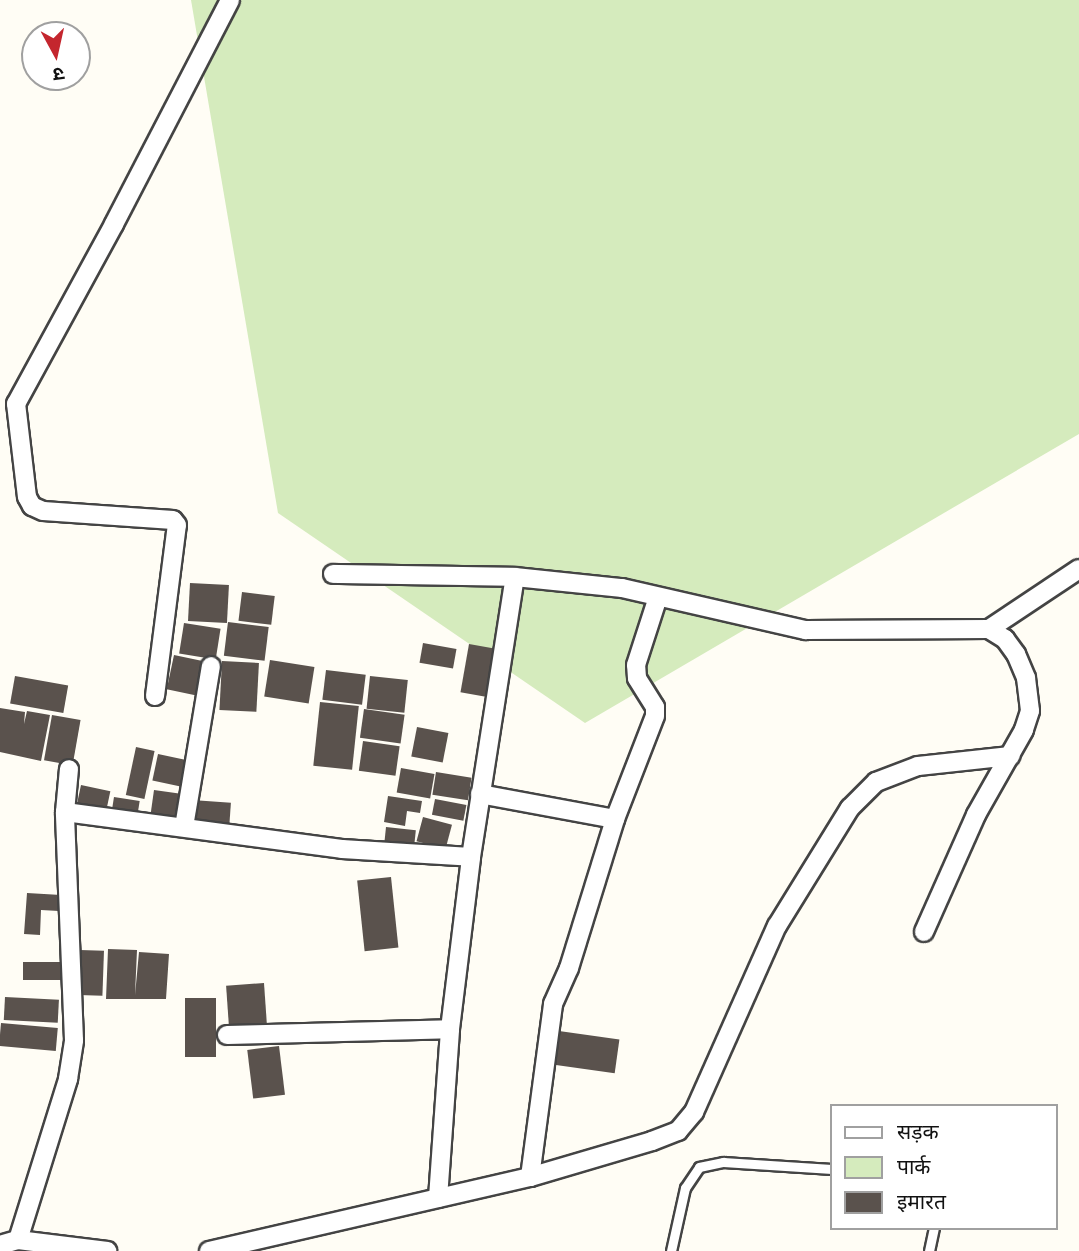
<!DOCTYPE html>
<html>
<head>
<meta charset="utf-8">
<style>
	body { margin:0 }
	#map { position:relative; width:1079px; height:1251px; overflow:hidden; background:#fffdf5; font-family:Lora,"Noto Sans Devanagari",serif }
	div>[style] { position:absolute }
	.green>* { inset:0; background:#d5ebbd }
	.building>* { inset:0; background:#5a524d; transform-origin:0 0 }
	.roads { filter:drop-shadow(2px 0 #444) drop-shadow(-2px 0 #444) drop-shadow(0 2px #444) drop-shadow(0 -2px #444) }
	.service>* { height:9px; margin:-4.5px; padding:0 4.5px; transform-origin:4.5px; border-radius:4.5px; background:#fff }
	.minor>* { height:18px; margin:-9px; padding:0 9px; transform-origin:9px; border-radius:9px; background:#fff }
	span { translate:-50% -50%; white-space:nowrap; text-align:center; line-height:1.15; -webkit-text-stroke:7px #fff; paint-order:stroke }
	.legend { position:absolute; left:830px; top:1104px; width:228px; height:126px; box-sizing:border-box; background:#fff; border:2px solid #a0a0a0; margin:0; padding:9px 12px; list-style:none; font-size:21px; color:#111 }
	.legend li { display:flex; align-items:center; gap:14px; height:35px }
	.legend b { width:35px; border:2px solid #a0a0a0 }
	.north { position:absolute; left:21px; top:21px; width:70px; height:70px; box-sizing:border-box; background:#fff; border:2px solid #a0a0a0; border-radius:50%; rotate:172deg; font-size:19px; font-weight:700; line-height:28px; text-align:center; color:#111 }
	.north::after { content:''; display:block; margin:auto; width:24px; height:32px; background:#c4262e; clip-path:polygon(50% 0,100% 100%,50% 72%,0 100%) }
</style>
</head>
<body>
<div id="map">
	<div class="green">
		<i style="clip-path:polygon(191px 0,1079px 0,1079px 434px,585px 723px,278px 513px)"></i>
	</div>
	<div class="building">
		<i style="left:190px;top:583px;width:39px;height:38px;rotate:3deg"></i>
		<i style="left:242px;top:592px;width:33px;height:29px;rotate:7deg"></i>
		<i style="left:228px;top:622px;width:41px;height:34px;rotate:7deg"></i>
		<i style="left:184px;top:623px;width:37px;height:31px;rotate:9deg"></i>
		<i style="left:423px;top:643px;width:34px;height:20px;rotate:10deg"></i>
		<i style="left:469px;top:644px;width:27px;height:49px;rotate:10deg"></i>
		<i style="left:174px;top:655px;width:34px;height:35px;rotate:12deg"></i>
		<i style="left:270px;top:660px;width:45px;height:37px;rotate:9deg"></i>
		<i style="left:222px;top:661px;width:37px;height:49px;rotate:3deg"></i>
		<i style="left:326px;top:670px;width:40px;height:30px;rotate:7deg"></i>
		<i style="left:15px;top:676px;width:54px;height:28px;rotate:10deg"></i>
		<i style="left:370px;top:676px;width:38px;height:33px;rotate:6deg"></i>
		<i style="left:320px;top:702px;width:39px;height:64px;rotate:6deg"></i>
		<i style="clip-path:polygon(0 708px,25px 712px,24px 724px,27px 711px,50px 715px,41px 761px,0 752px)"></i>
		<i style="left:364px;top:709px;width:41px;height:29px;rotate:8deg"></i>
		<i style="left:52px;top:715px;width:29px;height:46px;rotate:10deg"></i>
		<i style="left:417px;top:727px;width:32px;height:30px;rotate:11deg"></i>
		<i style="left:363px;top:741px;width:37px;height:30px;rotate:8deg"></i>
		<i style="left:136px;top:747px;width:19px;height:49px;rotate:12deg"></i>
		<i style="left:158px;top:754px;width:30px;height:27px;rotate:12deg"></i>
		<i style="left:401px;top:768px;width:34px;height:25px;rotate:10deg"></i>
		<i style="left:436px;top:772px;width:36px;height:23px;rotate:9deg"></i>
		<i style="left:81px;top:785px;width:30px;height:24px;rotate:12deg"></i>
		<i style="left:154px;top:790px;width:27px;height:27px;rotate:8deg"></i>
		<i style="clip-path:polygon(388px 796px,422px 801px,420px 813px,407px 811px,405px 826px,384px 822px)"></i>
		<i style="left:114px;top:797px;width:26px;height:18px;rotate:9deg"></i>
		<i style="left:435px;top:799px;width:32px;height:16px;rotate:11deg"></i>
		<i style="left:192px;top:800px;width:39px;height:22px;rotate:4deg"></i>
		<i style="left:423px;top:817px;width:30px;height:25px;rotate:15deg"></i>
		<i style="left:386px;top:827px;width:30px;height:18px;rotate:6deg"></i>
		<i style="left:391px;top:877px;width:71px;height:34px;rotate:84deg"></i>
		<i style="clip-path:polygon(27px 893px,61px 895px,59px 911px,41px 910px,40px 935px,24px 934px)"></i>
		<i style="clip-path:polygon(108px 949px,137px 950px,135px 995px,139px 952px,169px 954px,166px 999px,106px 999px)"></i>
		<i style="left:80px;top:950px;width:24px;height:45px;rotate:2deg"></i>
		<i style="left:23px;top:962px;width:41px;height:18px"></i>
		<i style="left:264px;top:983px;width:45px;height:38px;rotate:86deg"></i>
		<i style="left:5px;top:997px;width:54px;height:23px;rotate:3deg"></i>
		<i style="left:185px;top:998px;width:31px;height:59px"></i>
		<i style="left:1px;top:1023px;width:57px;height:23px;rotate:5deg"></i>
		<i style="left:559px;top:1031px;width:61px;height:34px;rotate:8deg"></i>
		<i style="left:279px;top:1046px;width:49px;height:32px;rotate:83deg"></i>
	</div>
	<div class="roads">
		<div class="service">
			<i style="left:671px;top:1251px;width:65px;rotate:-77.5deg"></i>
			<i style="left:685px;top:1188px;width:25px;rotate:-56deg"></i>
			<i style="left:699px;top:1167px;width:25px;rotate:-12deg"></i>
			<i style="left:723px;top:1162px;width:109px;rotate:3.7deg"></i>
			<i style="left:929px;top:1251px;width:24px;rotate:-78deg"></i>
		</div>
		<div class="minor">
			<i style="left:333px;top:574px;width:182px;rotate:0.9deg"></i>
			<i style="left:989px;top:629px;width:108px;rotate:-33.7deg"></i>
			<i style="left:155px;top:696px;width:172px;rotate:-82.7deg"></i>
			<i style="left:177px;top:525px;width:6px;rotate:-129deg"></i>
			<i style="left:173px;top:520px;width:130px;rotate:-176deg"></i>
			<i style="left:43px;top:511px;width:12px;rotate:-156deg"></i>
			<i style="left:32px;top:506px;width:10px;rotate:-119deg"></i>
			<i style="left:27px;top:497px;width:94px;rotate:-96.7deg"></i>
			<i style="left:16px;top:404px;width:205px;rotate:-61.4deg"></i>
			<i style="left:114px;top:224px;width:252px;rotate:-62.6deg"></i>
			<i style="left:480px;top:794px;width:137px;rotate:10.5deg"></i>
			<i style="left:65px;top:812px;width:279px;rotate:7.6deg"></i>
			<i style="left:342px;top:849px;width:129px;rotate:3.5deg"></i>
			<i style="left:184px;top:827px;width:163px;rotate:-80.5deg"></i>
			<i style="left:227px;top:1035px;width:223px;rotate:-1.5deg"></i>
			<i style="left:530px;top:1177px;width:127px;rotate:-16.4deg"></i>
			<i style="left:652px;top:1141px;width:28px;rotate:-21deg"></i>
			<i style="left:678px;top:1131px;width:25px;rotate:-50deg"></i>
			<i style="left:694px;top:1112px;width:204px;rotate:-66deg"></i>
			<i style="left:777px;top:926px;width:139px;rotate:-58.3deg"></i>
			<i style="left:850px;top:808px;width:37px;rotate:-45deg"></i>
			<i style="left:876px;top:782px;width:45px;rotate:-20.9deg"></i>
			<i style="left:918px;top:766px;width:93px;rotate:-6.2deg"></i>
			<i style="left:438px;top:1198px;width:169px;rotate:-85.9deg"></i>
			<i style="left:450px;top:1029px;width:173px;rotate:-83deg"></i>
			<i style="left:471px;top:857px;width:283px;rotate:-81.1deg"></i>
			<i style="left:515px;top:577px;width:108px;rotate:5.9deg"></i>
			<i style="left:622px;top:588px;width:189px;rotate:12.9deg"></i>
			<i style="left:806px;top:630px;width:183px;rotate:-0.3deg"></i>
			<i style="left:989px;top:629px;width:19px;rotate:32deg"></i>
			<i style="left:1005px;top:639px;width:19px;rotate:54deg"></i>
			<i style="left:1016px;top:654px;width:26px;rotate:67deg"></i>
			<i style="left:1026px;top:678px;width:33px;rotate:83deg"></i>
			<i style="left:1030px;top:711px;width:20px;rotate:108deg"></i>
			<i style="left:1024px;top:730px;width:98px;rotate:119.5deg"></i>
			<i style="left:976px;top:815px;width:128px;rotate:114deg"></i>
			<i style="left:18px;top:1240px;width:169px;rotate:-72.7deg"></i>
			<i style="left:68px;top:1079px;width:39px;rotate:-81deg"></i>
			<i style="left:74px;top:1040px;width:228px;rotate:-92.3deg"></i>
			<i style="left:65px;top:812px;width:43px;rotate:-84.7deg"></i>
			<i style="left:0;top:1245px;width:19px;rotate:-16deg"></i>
			<i style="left:18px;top:1240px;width:90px;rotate:7deg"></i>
			<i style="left:209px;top:1251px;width:329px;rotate:-13deg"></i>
			<i style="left:530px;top:1177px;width:175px;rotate:-82.4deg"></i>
			<i style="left:553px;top:1004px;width:39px;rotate:-66deg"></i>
			<i style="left:569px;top:968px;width:156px;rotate:-72.8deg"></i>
			<i style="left:615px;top:819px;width:110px;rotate:-68.8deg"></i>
			<i style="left:655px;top:716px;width:9px;rotate:-90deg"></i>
			<i style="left:655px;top:707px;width:34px;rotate:-122deg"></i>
			<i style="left:637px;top:678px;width:13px;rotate:-94deg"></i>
			<i style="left:636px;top:665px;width:71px;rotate:-72.1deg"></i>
		</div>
	</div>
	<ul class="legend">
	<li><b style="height:9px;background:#fff"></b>सड़क</li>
	<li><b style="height:19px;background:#d5ebbd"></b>पार्क</li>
	<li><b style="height:19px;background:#5a524d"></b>इमारत</li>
	</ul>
	<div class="north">उ</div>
</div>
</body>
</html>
